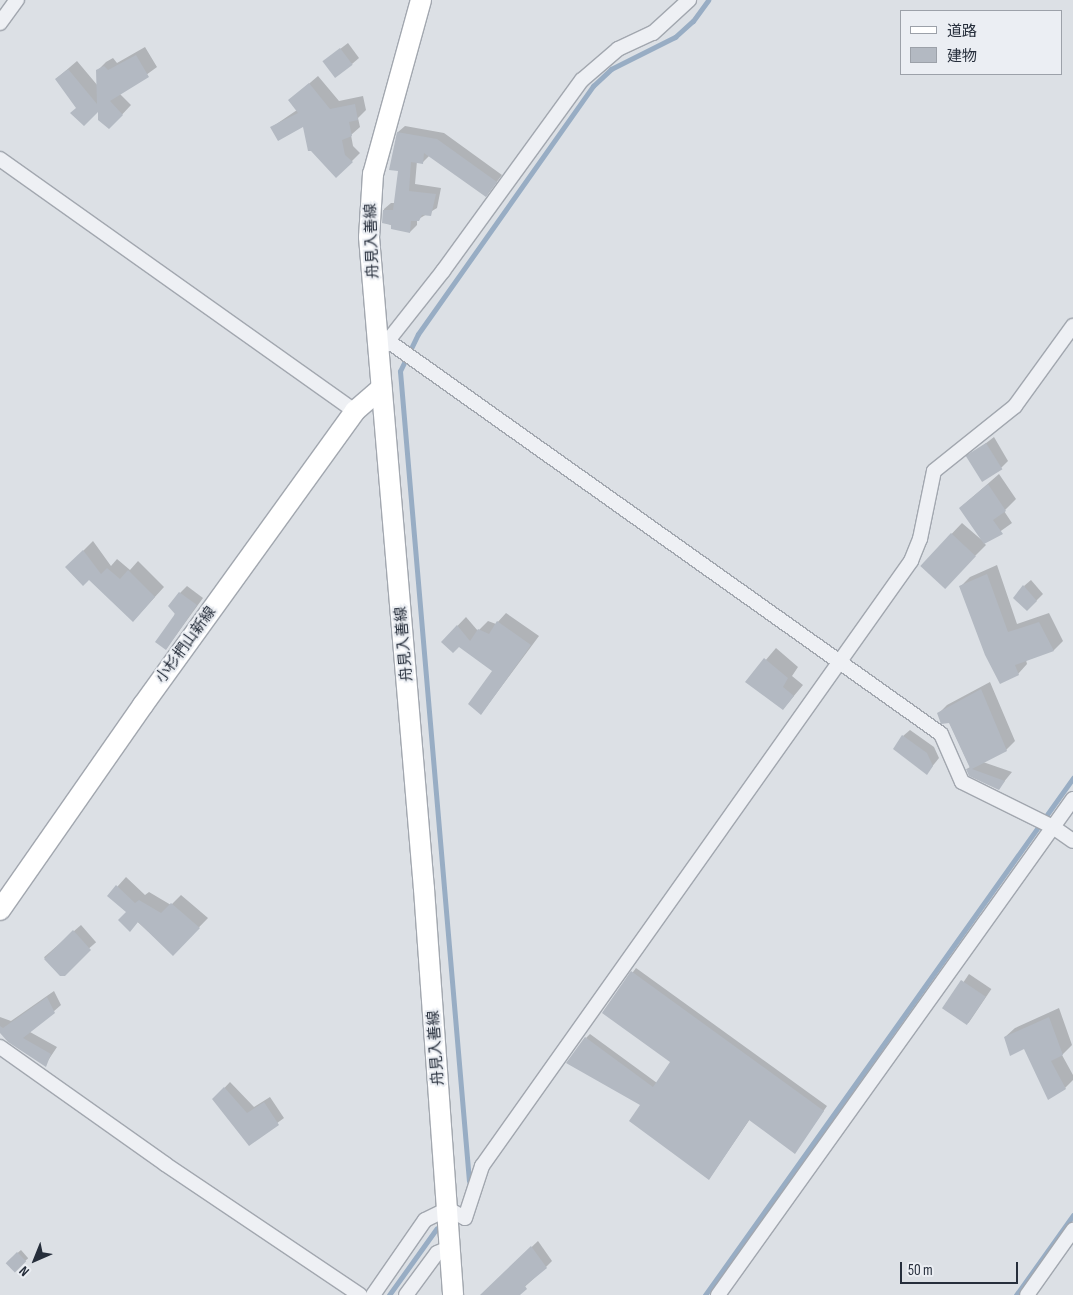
<!DOCTYPE html>
<html>
<head>
<meta charset="utf-8">
<style>
	body { margin:0 }
	#map { position:relative; width:1073px; height:1295px; overflow:hidden; background:#dce0e5; font-family:"Sofia Sans Condensed","Noto Sans JP",sans-serif }
	div>[style] { position:absolute }
	.shadow>* { inset:0; background:#0003; transform-origin:0 0 }
	.stream>* { height:5px; margin:-2.5px; padding:0 2.5px; transform-origin:2.5px; border-radius:2.5px; background:#98adc4 }
	.building>* { inset:0; background:#b3b9c2; transform-origin:0 0 }
	.roads { filter:drop-shadow(1px 0 #a2a7af) drop-shadow(-1px 0 #a2a7af) drop-shadow(0 1px #a2a7af) drop-shadow(0 -1px #a2a7af) }
	.street>* { height:14px; margin:-7px; padding:0 7px; transform-origin:7px; border-radius:7px; background:#eef0f4 }
	.secondary>* { height:20px; margin:-10px; padding:0 10px; transform-origin:10px; border-radius:10px; background:#fff }
	span { translate:-50% -50%; white-space:nowrap; text-align:center; line-height:1.15; -webkit-text-stroke:4px #ebeef3; paint-order:stroke }
	.street-label { font-size:15px; color:#262e3b }
	.legend { position:absolute; left:900px; top:10px; width:162px; height:65px; box-sizing:border-box; background:#ebeef3; border:1px solid #9ca1a9; margin:0; padding:6px 9px; list-style:none; font-size:15px; color:#262e3b }
	.legend li { display:flex; align-items:center; gap:10px; height:25px }
	.legend b { width:25px; border:1px solid #9ca1a9 }
	.north { position:absolute; left:10px; top:1235px; width:50px; height:50px; -webkit-text-stroke:4px #ebeef3; paint-order:stroke; rotate:224deg; font-size:14px; font-weight:700; line-height:20px; text-align:center; color:#262e3b }
	.north::after { content:''; display:block; margin:auto; width:18px; height:22px; background:#262e3b; clip-path:polygon(50% 0,100% 100%,50% 72%,0 100%) }
	.scale { position:absolute; left:900px; top:1262px; width:118px; height:22px; box-sizing:border-box; border:2px solid #262e3b; border-top:0; padding-left:6px; font-size:15px; line-height:18px; white-space:nowrap; color:#262e3b; -webkit-text-stroke:4px #ebeef3; paint-order:stroke }
</style>
</head>
<body>
<div id="map">
	<div class="shadow">
		<i style="clip-path:polygon(348px 43px,359px 58px,352px 64px,331px 56px)"></i>
		<i style="clip-path:polygon(145px 47px,157px 67px,120px 94px,131px 105px,118px 119px,99px 110px,77px 108px,56px 79px,77px 61px,98px 86px,97px 71px,106px 62px,113px 58px,117px 63px)"></i>
		<i style="clip-path:polygon(318px 76px,339px 101px,363px 96px,366px 110px,358px 118px,360px 127px,351px 135px,353px 146px,360px 153px,336px 177px,304px 125px,272px 127px,297px 110px,290px 100px)"></i>
		<i style="clip-path:polygon(405px 126px,444px 133px,502px 175px,486px 196px,430px 155px,423px 162px,417px 161px,415px 184px,441px 188px,437px 208px,417px 220px,417px 225px,410px 232px,383px 222px,384px 209px,391px 203px,395px 203px,399px 170px,398px 132px)"></i>
		<i style="clip-path:polygon(994px 437px,1008px 461px,1001px 468px,968px 457px)"></i>
		<i style="clip-path:polygon(999px 474px,1016px 499px,1004px 511px,1012px 523px,984px 543px,986px 545px,945px 586px,922px 565px,962px 523px,984px 542px,960px 508px)"></i>
		<i style="clip-path:polygon(93px 541px,111px 566px,117px 559px,130px 570px,138px 561px,164px 587px,133px 621px,89px 578px,67px 567px)"></i>
		<i style="clip-path:polygon(997px 565px,1017px 624px,1049px 613px,1063px 641px,1054px 650px,1026px 660px,1027px 664px,1018px 674px,961px 586px,970px 577px)"></i>
		<i style="clip-path:polygon(1031px 580px,1043px 594px,1029px 608px,1024px 586px)"></i>
		<i style="clip-path:polygon(187px 586px,203px 598px,166px 649px,180px 593px)"></i>
		<i style="clip-path:polygon(506px 613px,539px 636px,481px 714px,493px 671px,459px 646px,442px 642px,466px 617px,478px 631px,488px 621px,496px 624px)"></i>
		<i style="clip-path:polygon(776px 648px,798px 667px,792px 676px,803px 685px,783px 709px,747px 682px)"></i>
		<i style="clip-path:polygon(990px 682px,1015px 741px,1006px 750px,983px 762px,1012px 772px,998px 789px,967px 769px,970px 767px,949px 722px,938px 714px,947px 705px)"></i>
		<i style="clip-path:polygon(910px 730px,934px 747px,939px 758px,927px 773px,903px 736px)"></i>
		<i style="clip-path:polygon(126px 877px,145px 895px,149px 892px,171px 905px,181px 895px,208px 918px,173px 954px,109px 896px)"></i>
		<i style="left:81px;top:925px;width:23px;height:49px;rotate:49deg"></i>
		<i style="clip-path:polygon(636px 968px,827px 1106px,795px 1152px,750px 1119px,709px 1179px,642px 1105px,586px 1038px,590px 1034px,657px 1083px,672px 1062px,603px 1012px)"></i>
		<i style="left:969px;top:974px;width:27px;height:41px;rotate:34deg"></i>
		<i style="clip-path:polygon(54px 991px,61px 1005px,30px 1032px,57px 1047px,45px 1065px,0 1031px,0 1017px,11px 1021px)"></i>
		<i style="clip-path:polygon(1059px 1008px,1072px 1045px,1062px 1055px,1073px 1075px,1073px 1080px,1065px 1088px,1024px 1047px,1005px 1037px,1015px 1028px)"></i>
		<i style="clip-path:polygon(230px 1082px,254px 1107px,270px 1097px,284px 1118px,249px 1144px,214px 1099px)"></i>
		<i style="clip-path:polygon(538px 1241px,552px 1261px,546px 1267px,516px 1295px,481px 1295px)"></i>
		<i style="left:21px;top:1250px;width:11px;height:18px;rotate:49deg"></i>
	</div>
	<div class="stream">
		<i style="left:469px;top:1181px;width:813px;rotate:-94.87deg"></i>
		<i style="left:400px;top:371px;width:41px;rotate:-64.1deg"></i>
		<i style="left:418px;top:334px;width:304px;rotate:-54.8deg"></i>
		<i style="left:593px;top:86px;width:25px;rotate:-43deg"></i>
		<i style="left:611px;top:69px;width:72px;rotate:-26.6deg"></i>
		<i style="left:675px;top:37px;width:24px;rotate:-42deg"></i>
		<i style="left:693px;top:21px;width:26px;rotate:-54deg"></i>
		<i style="left:389px;top:1295px;width:82px;rotate:-54.4deg"></i>
		<i style="left:705px;top:1295px;width:635px;rotate:-54.56deg"></i>
		<i style="left:1016px;top:1295px;width:98px;rotate:-54.5deg"></i>
	</div>
	<div class="building">
		<i style="left:340px;top:48px;width:21px;height:22px;rotate:53deg"></i>
		<i style="clip-path:polygon(136px 55px,149px 77px,110px 101px,123px 115px,109px 129px,98px 120px,98px 112px,84px 126px,70px 113px,76px 108px,55px 79px,68px 69px,97px 104px,96px 70px,104px 66px,108px 70px)"></i>
		<i style="clip-path:polygon(309px 83px,330px 109px,355px 104px,358px 120px,349px 122px,352px 136px,342px 140px,345px 155px,353px 162px,336px 178px,311px 151px,308px 151px,303px 127px,278px 141px,270px 127px,298px 113px,288px 100px)"></i>
		<i style="clip-path:polygon(397px 132px,437px 139px,497px 182px,486px 197px,424px 153px,423px 164px,411px 162px,409px 191px,436px 194px,431px 216px,422px 215px,419px 221px,411px 221px,410px 233px,391px 229px,391px 225px,382px 223px,383px 210px,393px 210px,398px 171px,389px 170px)"></i>
		<i style="left:986px;top:443px;width:31px;height:24px;rotate:58deg"></i>
		<i style="clip-path:polygon(988px 484px,1006px 511px,993px 520px,1003px 534px,984px 544px,959px 508px)"></i>
		<i style="left:951px;top:533px;width:34px;height:45px;rotate:43deg"></i>
		<i style="clip-path:polygon(83px 550px,101px 574px,107px 568px,120px 579px,128px 570px,155px 597px,133px 622px,89px 580px,83px 586px,65px 567px)"></i>
		<i style="clip-path:polygon(987px 574px,1008px 632px,1039px 622px,1054px 651px,1015px 665px,1019px 675px,1000px 684px,985px 655px,959px 586px)"></i>
		<i style="clip-path:polygon(1023px 585px,1037px 601px,1027px 611px,1013px 598px)"></i>
		<i style="clip-path:polygon(179px 592px,197px 605px,166px 650px,155px 642px,175px 614px,168px 606px)"></i>
		<i style="clip-path:polygon(497px 621px,531px 645px,481px 715px,468px 704px,492px 671px,459px 647px,453px 653px,441px 642px,457px 625px,470px 641px,478px 629px,489px 634px)"></i>
		<i style="clip-path:polygon(764px 658px,788px 678px,783px 687px,794px 696px,783px 710px,745px 682px)"></i>
		<i style="clip-path:polygon(981px 689px,1007px 751px,972px 769px,1005px 781px,999px 790px,969px 776px,966px 769px,970px 768px,949px 723px,941px 724px,937px 713px)"></i>
		<i style="clip-path:polygon(902px 735px,927px 753px,933px 766px,927px 775px,893px 749px)"></i>
		<i style="clip-path:polygon(116px 885px,135px 903px,139px 900px,161px 913px,171px 903px,200px 928px,173px 956px,138px 922px,130px 932px,118px 920px,126px 912px,107px 896px)"></i>
		<i style="clip-path:polygon(73px 930px,91px 950px,65px 976px,60px 976px,44px 959px)"></i>
		<i style="clip-path:polygon(631px 971px,824px 1111px,795px 1154px,749px 1120px,709px 1180px,629px 1121px,640px 1105px,566px 1063px,585px 1037px,653px 1087px,670px 1062px,602px 1013px)"></i>
		<i style="left:961px;top:980px;width:30px;height:34px;rotate:34deg"></i>
		<i style="clip-path:polygon(47px 997px,55px 1013px,23px 1038px,51px 1054px,46px 1067px,8px 1042px,0 1033px,0 1026px,3px 1028px)"></i>
		<i style="clip-path:polygon(1049px 1017px,1063px 1055px,1051px 1061px,1066px 1089px,1048px 1100px,1024px 1049px,1010px 1056px,1004px 1037px)"></i>
		<i style="clip-path:polygon(224px 1087px,247px 1113px,264px 1102px,279px 1125px,249px 1146px,212px 1099px)"></i>
		<i style="clip-path:polygon(531px 1246px,547px 1268px,525px 1286px,527px 1289px,520px 1295px,480px 1295px)"></i>
		<i style="left:17px;top:1252px;width:13px;height:16px;rotate:45deg"></i>
	</div>
	<div class="roads">
		<div class="street">
			<i style="left:0;top:23px;width:29px;rotate:-54deg"></i>
			<i style="left:0;top:159px;width:435px;rotate:35.4deg"></i>
			<i style="left:388px;top:341px;width:678px;rotate:35.4deg"></i>
			<i style="left:941px;top:734px;width:52px;rotate:66.4deg"></i>
			<i style="left:962px;top:782px;width:102px;rotate:26.3deg"></i>
			<i style="left:1053px;top:827px;width:24px;rotate:35deg"></i>
			<i style="left:383px;top:347px;width:97px;rotate:-51.7deg"></i>
			<i style="left:443px;top:271px;width:236px;rotate:-54deg"></i>
			<i style="left:582px;top:80px;width:48px;rotate:-40.7deg"></i>
			<i style="left:618px;top:49px;width:38px;rotate:-25deg"></i>
			<i style="left:653px;top:33px;width:49px;rotate:-42.5deg"></i>
			<i style="left:0;top:1047px;width:202px;rotate:35.3deg"></i>
			<i style="left:165px;top:1164px;width:235px;rotate:33.9deg"></i>
			<i style="left:373px;top:1295px;width:91px;rotate:-55.3deg"></i>
			<i style="left:425px;top:1220px;width:25px;rotate:-26deg"></i>
			<i style="left:448px;top:1209px;width:19px;rotate:28deg"></i>
			<i style="left:465px;top:1218px;width:55px;rotate:-71.9deg"></i>
			<i style="left:482px;top:1166px;width:742px;rotate:-54.66deg"></i>
			<i style="left:911px;top:561px;width:24px;rotate:-68deg"></i>
			<i style="left:920px;top:539px;width:69px;rotate:-78.4deg"></i>
			<i style="left:934px;top:471px;width:104px;rotate:-38.7deg"></i>
			<i style="left:1015px;top:406px;width:99px;rotate:-54.1deg"></i>
			<i style="left:406px;top:1295px;width:52px;rotate:-53.6deg"></i>
			<i style="left:437px;top:1253px;width:15px;rotate:-23deg"></i>
			<i style="left:718px;top:1295px;width:610px;rotate:-54.41deg"></i>
			<i style="left:1027px;top:1295px;width:80px;rotate:-54.7deg"></i>
		</div>
		<div class="secondary">
			<i style="left:421px;top:0;width:180px;rotate:105.4deg"></i>
			<i style="left:373px;top:174px;width:63px;rotate:93.6deg"></i>
			<i style="left:369px;top:237px;width:654px;rotate:85.18deg"></i>
			<i style="left:424px;top:889px;width:407px;rotate:85.9deg"></i>
			<i style="left:0;top:910px;width:250px;rotate:-55.1deg"></i>
			<i style="left:143px;top:705px;width:362px;rotate:-54.2deg"></i>
			<i style="left:355px;top:411px;width:35px;rotate:-41deg"></i>
		</div>
	</div>
	<div class="street-label">
		<span style="left:372px;top:241px;rotate:-92deg">舟見入善線</span>
		<span style="left:404px;top:644px;rotate:-95deg">舟見入善線</span>
		<span style="left:186px;top:645px;rotate:-54deg">小杉椚山新線</span>
		<span style="left:436px;top:1048px;rotate:-94deg">舟見入善線</span>
	</div>
	<ul class="legend">
	<li><b style="height:6px;background:#fff"></b>道路</li>
	<li><b style="height:14px;background:#b3b9c2"></b>建物</li>
	</ul>
	<div class="north">N</div>
	<div class="scale">50 m</div>
</div>
</body>
</html>
